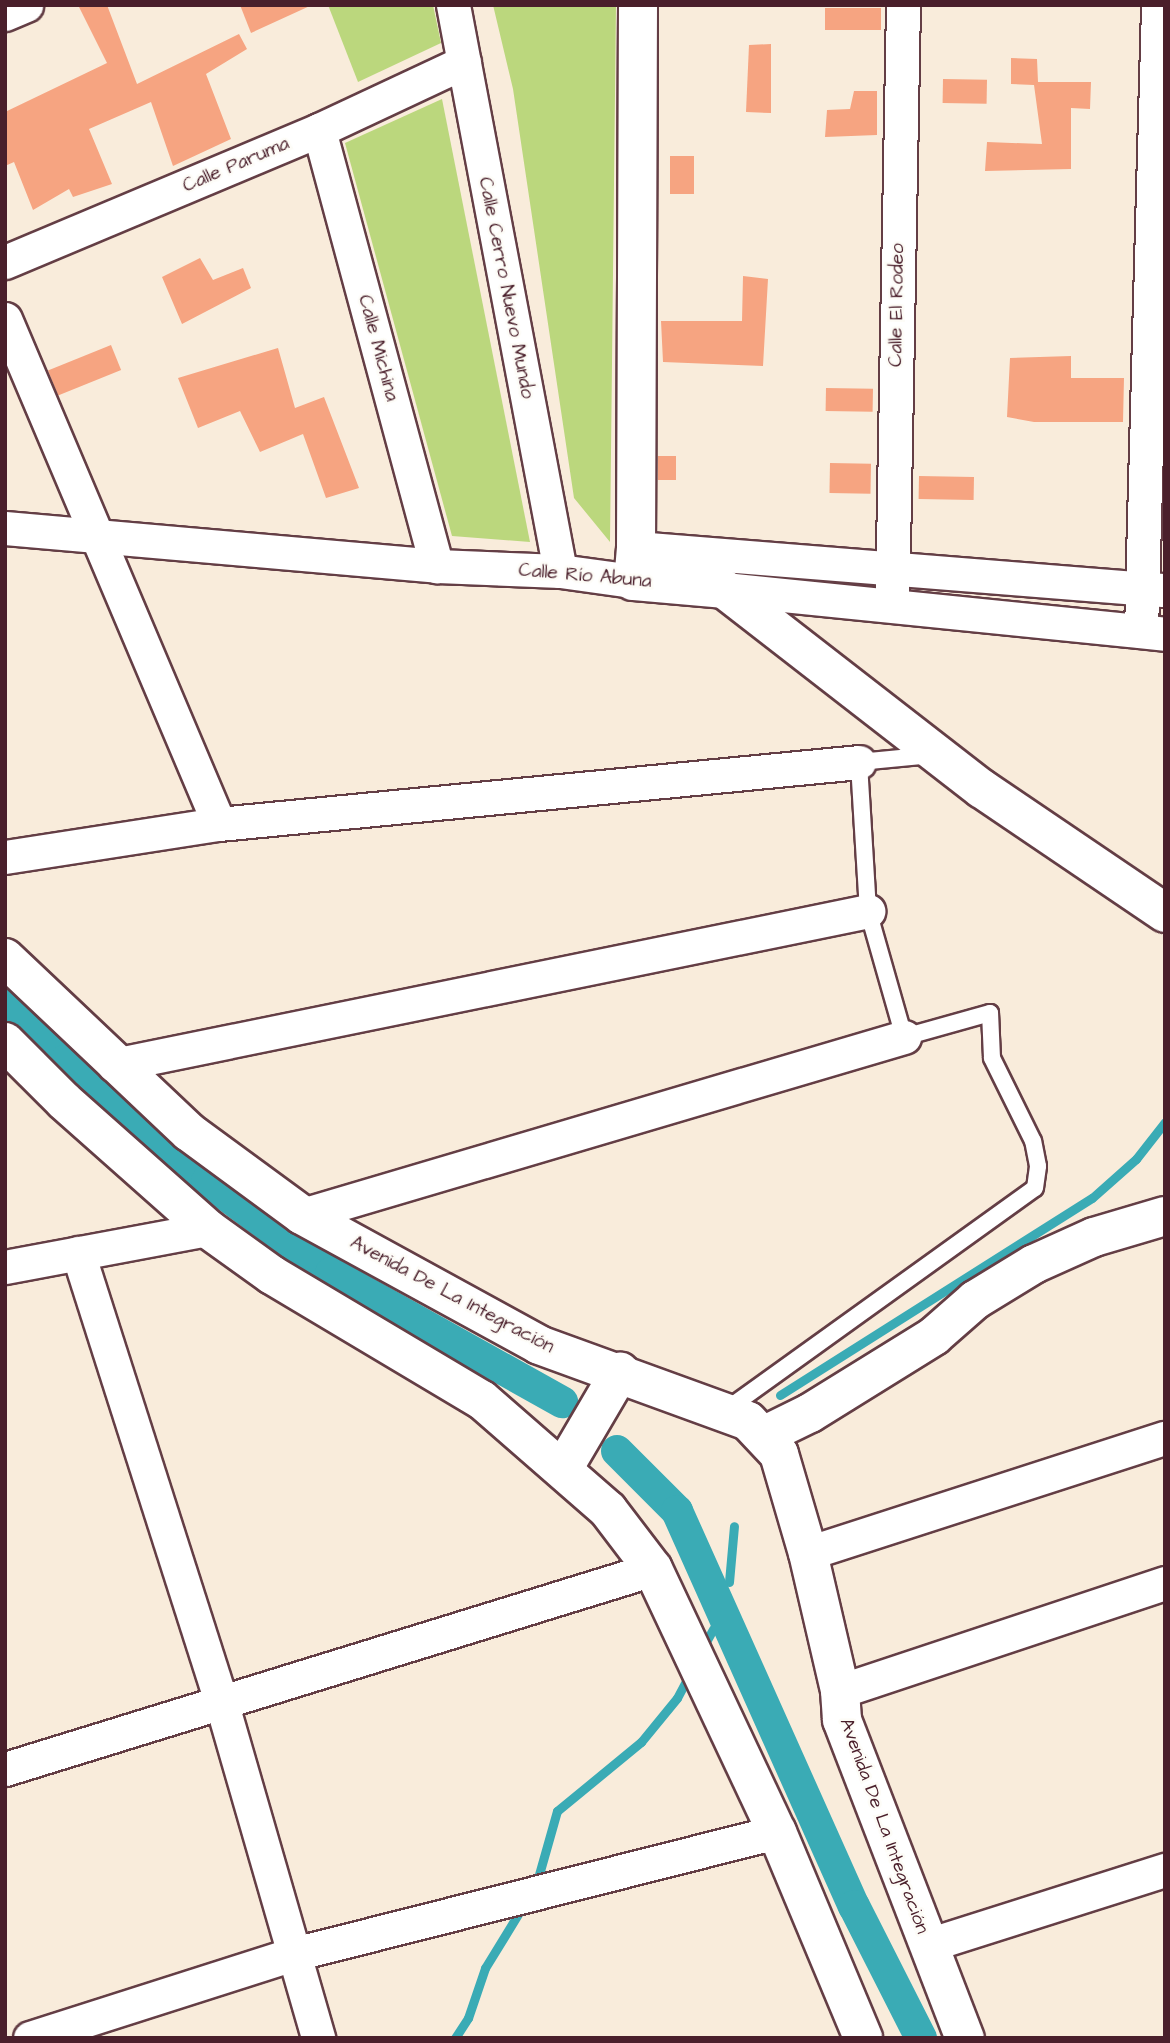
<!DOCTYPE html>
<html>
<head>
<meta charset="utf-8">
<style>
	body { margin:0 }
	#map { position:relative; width:1170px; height:2043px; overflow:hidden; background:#f9ecdb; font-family:"Architects Daughter",sans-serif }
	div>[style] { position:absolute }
	.green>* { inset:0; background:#bbd77d }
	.stream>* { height:9px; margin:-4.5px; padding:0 4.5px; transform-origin:4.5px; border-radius:4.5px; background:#3aabb5 }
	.canal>* { height:32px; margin:-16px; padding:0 16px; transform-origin:16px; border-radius:16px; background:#3aabb5 }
	.building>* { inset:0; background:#f6a481; transform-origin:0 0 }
	.roads { filter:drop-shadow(2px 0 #643e45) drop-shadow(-2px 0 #643e45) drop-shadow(0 2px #643e45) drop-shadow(0 -2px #643e45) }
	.lane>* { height:16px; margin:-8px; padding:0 8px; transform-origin:8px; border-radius:8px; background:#fff }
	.street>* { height:33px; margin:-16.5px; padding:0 16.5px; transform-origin:16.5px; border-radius:16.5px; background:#fff }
	.secondary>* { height:38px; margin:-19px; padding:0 19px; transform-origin:19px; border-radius:19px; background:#fff }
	span { translate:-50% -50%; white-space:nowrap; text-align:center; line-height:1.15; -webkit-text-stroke:5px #fdfcf7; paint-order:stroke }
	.street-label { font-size:19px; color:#4a1f2b }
	.frame { position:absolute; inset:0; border:7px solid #4a1f2b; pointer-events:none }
</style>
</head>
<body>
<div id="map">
	<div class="green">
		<i style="clip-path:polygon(328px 5px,433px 5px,441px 43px,358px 82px)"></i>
		<i style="clip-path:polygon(493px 5px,616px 5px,610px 542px,574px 498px,513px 89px)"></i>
		<i style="clip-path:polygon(442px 99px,530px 542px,452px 536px,345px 143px)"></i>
	</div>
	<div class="stream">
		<i style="left:780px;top:1395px;width:369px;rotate:-32.3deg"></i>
		<i style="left:1092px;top:1198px;width:59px;rotate:-41.6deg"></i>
		<i style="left:1136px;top:1159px;width:47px;rotate:-51.9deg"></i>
		<i style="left:729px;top:1582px;width:56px;rotate:-84.9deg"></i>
		<i style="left:702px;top:1649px;width:23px;rotate:-61deg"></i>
		<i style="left:536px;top:1885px;width:77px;rotate:-74.2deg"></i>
		<i style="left:557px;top:1811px;width:109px;rotate:-39.4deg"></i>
		<i style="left:641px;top:1742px;width:57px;rotate:-50.7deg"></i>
		<i style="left:677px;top:1698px;width:27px;rotate:-62deg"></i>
		<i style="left:455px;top:2038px;width:24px;rotate:-57deg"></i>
		<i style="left:468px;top:2018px;width:53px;rotate:-71.2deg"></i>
		<i style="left:485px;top:1968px;width:73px;rotate:-58.5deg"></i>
	</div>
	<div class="canal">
		<i style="left:5px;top:999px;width:86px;rotate:45.9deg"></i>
		<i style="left:65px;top:1061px;width:186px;rotate:40.2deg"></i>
		<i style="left:207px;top:1181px;width:154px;rotate:36.6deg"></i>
		<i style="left:331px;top:1273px;width:265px;rotate:29.2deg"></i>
		<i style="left:617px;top:1451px;width:85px;rotate:45deg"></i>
		<i style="left:677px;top:1511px;width:433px;rotate:65.9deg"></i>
		<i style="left:854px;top:1906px;width:148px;rotate:63.1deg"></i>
	</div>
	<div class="building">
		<i style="clip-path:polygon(78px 5px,107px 5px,137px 84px,239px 34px,247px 49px,206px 74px,231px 139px,173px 166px,151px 102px,89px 129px,112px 184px,73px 197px,69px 189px,33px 210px,14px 162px,5px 166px,5px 112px,107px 63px)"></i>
		<i style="clip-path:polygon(240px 5px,312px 5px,251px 33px)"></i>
		<i style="left:825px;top:8px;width:56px;height:22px"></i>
		<i style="clip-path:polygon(771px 44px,771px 113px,746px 112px,749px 45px)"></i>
		<i style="clip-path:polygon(1011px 58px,1037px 59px,1038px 82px,1091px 82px,1090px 109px,1071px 108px,1071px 169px,985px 171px,987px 142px,1042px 144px,1034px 85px,1011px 84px)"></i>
		<i style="left:943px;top:79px;width:44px;height:24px;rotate:1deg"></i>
		<i style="clip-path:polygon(854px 91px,877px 91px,877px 135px,825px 137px,827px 110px,850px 109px)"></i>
		<i style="left:670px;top:156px;width:24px;height:38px"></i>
		<i style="clip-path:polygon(200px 258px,213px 280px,243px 268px,251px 288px,182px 324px,162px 277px)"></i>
		<i style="clip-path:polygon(743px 276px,768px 279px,763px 366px,663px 362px,661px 321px,742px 321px)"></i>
		<i style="left:111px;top:345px;width:27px;height:68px;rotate:68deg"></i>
		<i style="clip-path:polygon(278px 348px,295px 408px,324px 397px,359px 488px,326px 498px,303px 434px,260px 452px,240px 411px,198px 428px,178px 378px)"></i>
		<i style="clip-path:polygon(1071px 356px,1071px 378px,1124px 378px,1123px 422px,1034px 422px,1007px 417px,1010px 358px)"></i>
		<i style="left:826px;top:388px;width:47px;height:23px;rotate:1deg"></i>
		<i style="left:658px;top:456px;width:18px;height:24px"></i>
		<i style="left:830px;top:463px;width:41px;height:30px;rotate:1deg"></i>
		<i style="left:919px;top:476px;width:55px;height:23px;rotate:1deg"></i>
	</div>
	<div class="roads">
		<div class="lane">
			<i style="left:726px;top:1410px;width:380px;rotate:-35.7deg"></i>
			<i style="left:1035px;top:1188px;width:22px;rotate:-82deg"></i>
			<i style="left:1038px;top:1166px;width:25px;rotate:-101deg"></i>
			<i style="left:1033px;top:1141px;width:93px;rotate:-116.3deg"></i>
			<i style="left:992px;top:1058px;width:45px;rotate:-92.5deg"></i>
			<i style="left:990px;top:1013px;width:89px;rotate:164.4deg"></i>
			<i style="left:904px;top:1037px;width:131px;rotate:-105.9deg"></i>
			<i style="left:868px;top:911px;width:149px;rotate:-93.5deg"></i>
			<i style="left:859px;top:762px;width:73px;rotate:-5.5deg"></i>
		</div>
		<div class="street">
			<i style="left:453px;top:5px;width:576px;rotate:79.29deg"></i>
			<i style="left:5px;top:14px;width:23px;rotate:-23deg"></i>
			<i style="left:319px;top:130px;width:452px;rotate:74.9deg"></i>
			<i style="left:5px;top:262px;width:341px;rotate:-22.8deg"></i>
			<i style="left:319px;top:130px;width:160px;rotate:-25.1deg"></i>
			<i style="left:5px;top:319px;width:548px;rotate:67.03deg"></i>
			<i style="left:5px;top:528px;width:434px;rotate:5deg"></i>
			<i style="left:437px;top:566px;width:123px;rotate:2.3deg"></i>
			<i style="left:560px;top:571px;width:74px;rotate:7.8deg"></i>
			<i style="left:636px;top:548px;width:528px;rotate:4.57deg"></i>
			<i style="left:724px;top:589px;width:443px;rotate:5.8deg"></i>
			<i style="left:892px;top:604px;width:599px;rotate:-88.95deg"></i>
			<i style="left:1141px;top:631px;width:626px;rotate:-88.44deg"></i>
			<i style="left:5px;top:857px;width:217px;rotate:-8.8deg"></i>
			<i style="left:219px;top:824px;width:643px;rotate:-5.53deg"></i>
			<i style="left:114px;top:1065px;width:770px;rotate:-11.54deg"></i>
			<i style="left:302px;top:1215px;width:628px;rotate:-16.47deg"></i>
			<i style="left:78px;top:1253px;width:470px;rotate:72.3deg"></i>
			<i style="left:221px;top:1701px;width:351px;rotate:73.9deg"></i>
			<i style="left:5px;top:1267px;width:207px;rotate:-10.6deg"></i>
			<i style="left:808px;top:1553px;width:375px;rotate:-17.9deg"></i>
			<i style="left:840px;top:1691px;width:342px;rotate:-18.4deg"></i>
			<i style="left:5px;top:1769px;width:678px;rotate:-17.15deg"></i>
			<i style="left:928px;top:1945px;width:249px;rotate:-17.6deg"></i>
			<i style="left:30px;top:2038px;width:277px;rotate:-17.7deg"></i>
			<i style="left:294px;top:1954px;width:498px;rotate:-14.2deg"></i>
		</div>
		<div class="secondary">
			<i style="left:638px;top:5px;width:543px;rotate:90.21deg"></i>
			<i style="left:636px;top:548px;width:33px;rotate:95deg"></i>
			<i style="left:633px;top:581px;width:91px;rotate:5deg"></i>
			<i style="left:724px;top:589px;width:326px;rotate:37.8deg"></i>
			<i style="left:982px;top:789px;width:221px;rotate:34.1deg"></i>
			<i style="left:5px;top:958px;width:253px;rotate:43.4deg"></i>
			<i style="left:189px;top:1132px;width:140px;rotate:36.3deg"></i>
			<i style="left:302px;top:1215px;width:270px;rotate:28.7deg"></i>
			<i style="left:539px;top:1345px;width:222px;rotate:20deg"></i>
			<i style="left:748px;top:1421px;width:45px;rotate:46.8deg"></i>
			<i style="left:779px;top:1454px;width:103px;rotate:73.7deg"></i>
			<i style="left:808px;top:1553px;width:142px;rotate:76.9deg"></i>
			<i style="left:840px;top:1691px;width:29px;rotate:86deg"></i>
			<i style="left:842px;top:1720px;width:341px;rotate:68.9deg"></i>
			<i style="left:5px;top:1042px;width:83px;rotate:45deg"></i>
			<i style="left:64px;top:1101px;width:193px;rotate:41.6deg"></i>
			<i style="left:208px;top:1229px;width:79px;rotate:35.7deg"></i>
			<i style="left:272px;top:1275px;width:244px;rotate:30.8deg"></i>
			<i style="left:482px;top:1400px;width:167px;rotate:41.1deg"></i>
			<i style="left:608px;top:1510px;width:74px;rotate:52.7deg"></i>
			<i style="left:653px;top:1569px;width:291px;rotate:64.8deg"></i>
			<i style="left:777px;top:1832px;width:223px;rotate:67.3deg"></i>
			<i style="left:763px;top:1436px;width:52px;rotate:-26.1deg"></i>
			<i style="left:810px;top:1413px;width:146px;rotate:-31.8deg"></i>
			<i style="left:934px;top:1336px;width:55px;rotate:-41.3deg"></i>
			<i style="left:975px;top:1300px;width:69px;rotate:-31.4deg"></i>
			<i style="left:1034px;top:1264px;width:66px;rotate:-24.2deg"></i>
			<i style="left:1094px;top:1237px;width:74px;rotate:-16.5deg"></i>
			<i style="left:563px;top:1469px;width:113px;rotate:-59.6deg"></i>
		</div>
	</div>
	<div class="street-label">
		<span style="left:236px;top:165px;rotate:-23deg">Calle Paruma</span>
		<span style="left:506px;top:288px;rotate:79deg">Calle Cerro Nuevo Mundo</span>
		<span style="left:897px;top:305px;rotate:-89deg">Calle El Rodeo</span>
		<span style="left:378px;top:348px;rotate:75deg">Calle Michina</span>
		<span style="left:585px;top:576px;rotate:5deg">Calle Río Abuna</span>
		<span style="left:452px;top:1295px;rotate:28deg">Avenida De La Integración</span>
		<span style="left:884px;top:1826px;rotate:70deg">Avenida De La Integración</span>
	</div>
	<div class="frame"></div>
</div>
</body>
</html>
